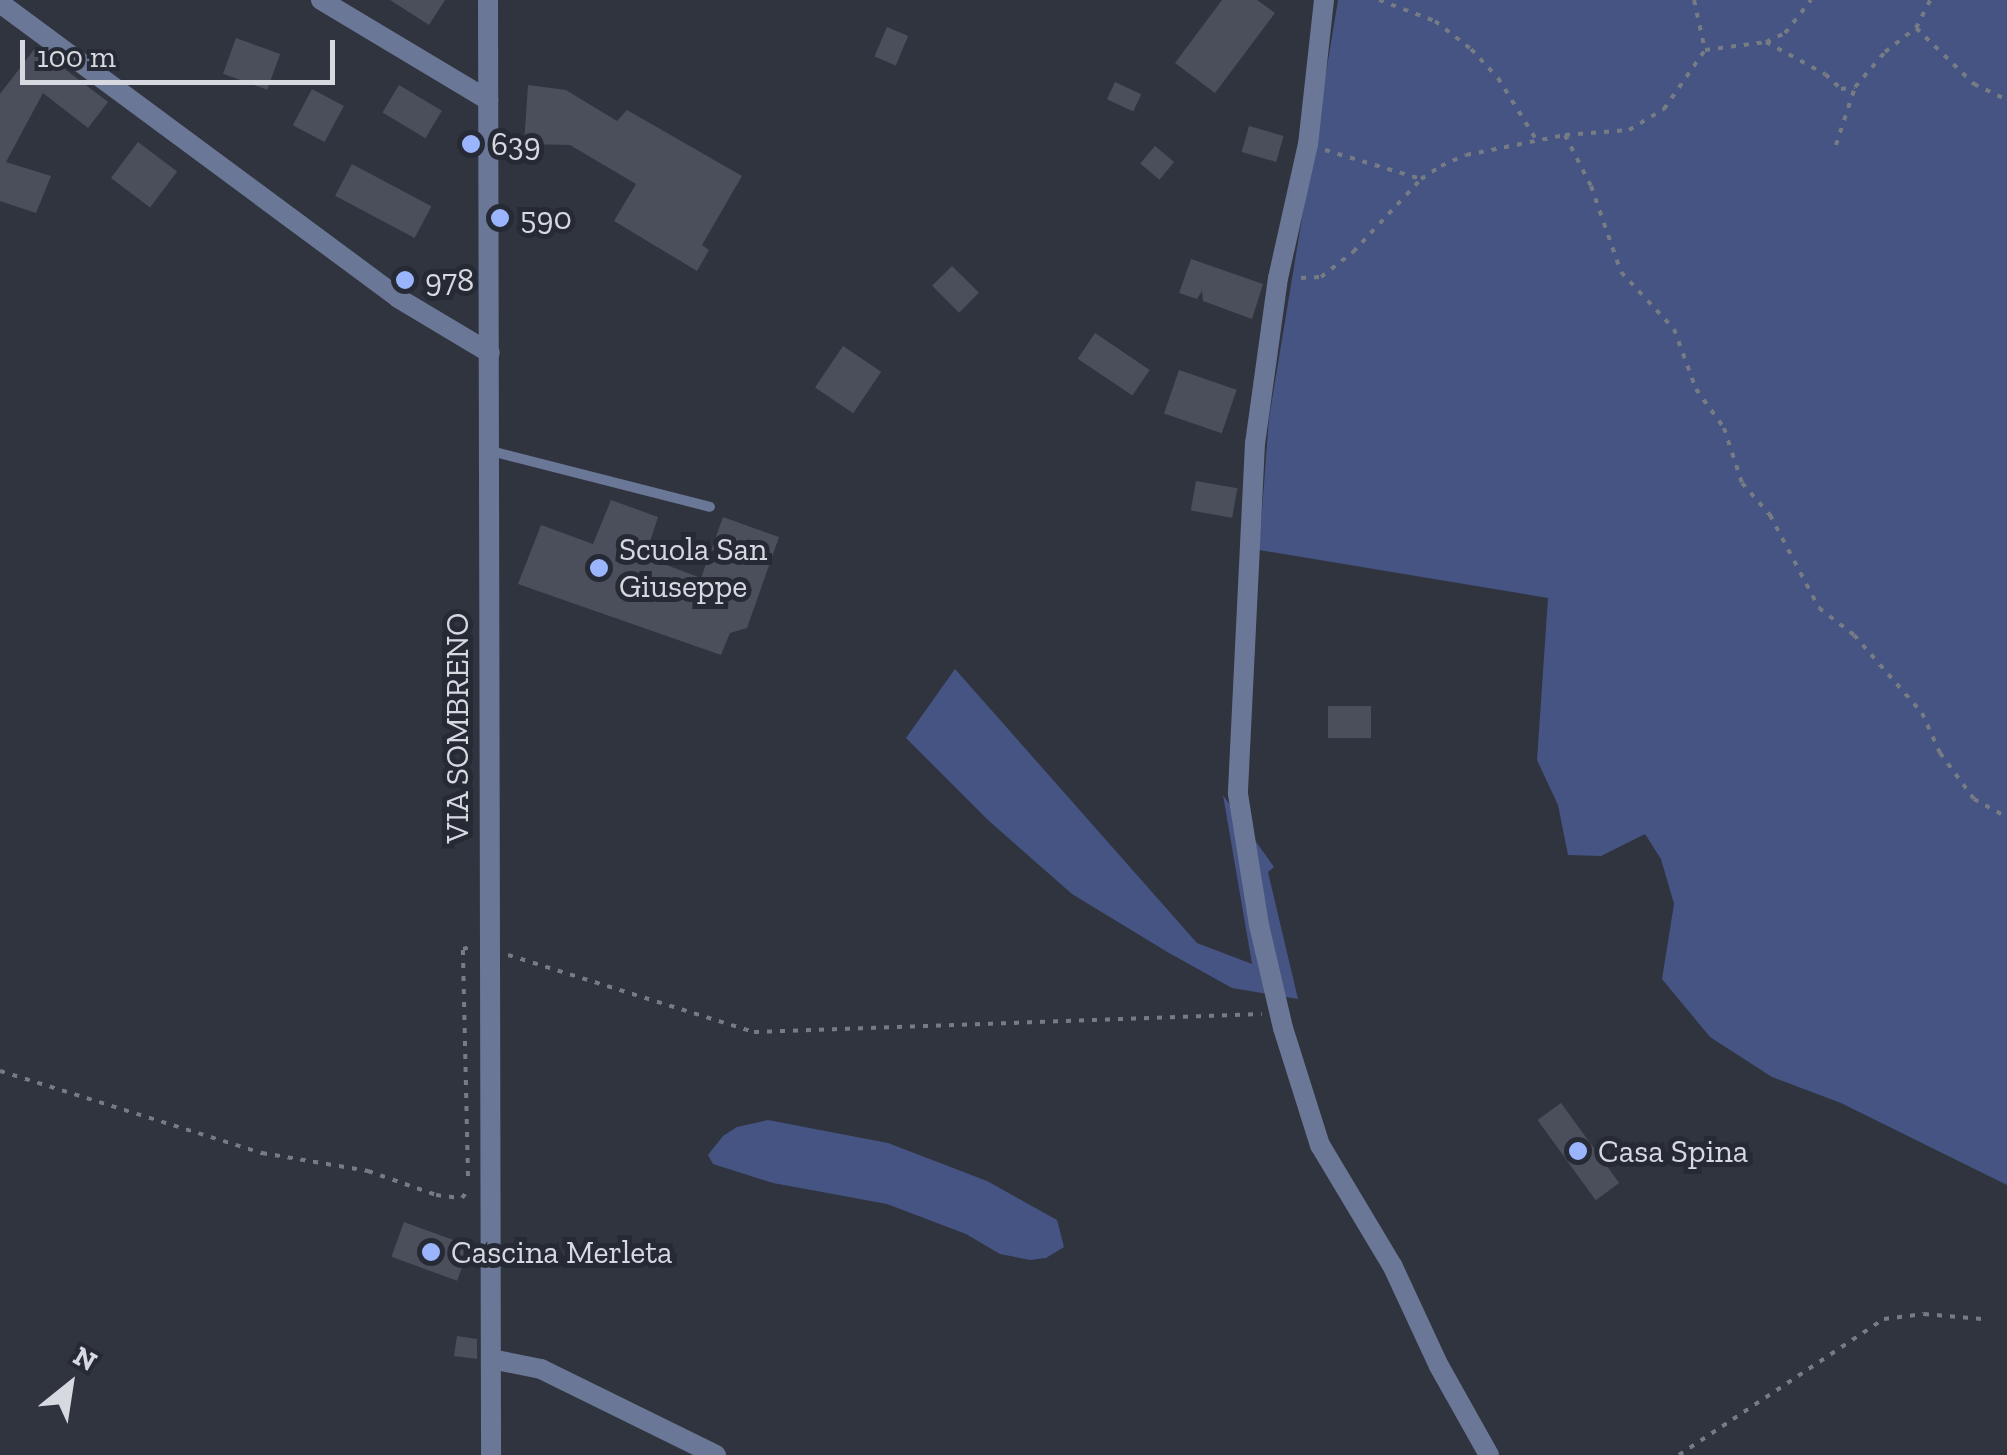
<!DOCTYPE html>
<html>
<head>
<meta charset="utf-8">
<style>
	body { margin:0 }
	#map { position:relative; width:2007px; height:1455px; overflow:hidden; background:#30343f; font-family:"Zilla Slab",serif }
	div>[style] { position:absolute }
	.green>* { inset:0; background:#455483 }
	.building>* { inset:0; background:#4b4f5b; transform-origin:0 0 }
	.path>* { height:4px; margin-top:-2px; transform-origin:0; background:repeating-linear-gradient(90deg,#777b84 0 5px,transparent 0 13px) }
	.lane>* { height:10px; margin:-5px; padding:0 5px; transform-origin:5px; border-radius:5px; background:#6b7796 }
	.street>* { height:20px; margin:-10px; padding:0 10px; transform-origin:10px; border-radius:10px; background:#6b7796 }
	.dots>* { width:28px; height:28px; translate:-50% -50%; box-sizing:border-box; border:5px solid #262a34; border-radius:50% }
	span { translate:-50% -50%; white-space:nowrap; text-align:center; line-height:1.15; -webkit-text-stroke:10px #262a34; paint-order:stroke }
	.poi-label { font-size:32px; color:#d7d9e0 }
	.left { translate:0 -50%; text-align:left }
	.street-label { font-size:32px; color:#d7d9e0 }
	.north { position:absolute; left:20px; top:1335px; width:100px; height:100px; -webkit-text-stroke:8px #262a34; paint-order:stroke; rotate:30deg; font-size:28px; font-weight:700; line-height:40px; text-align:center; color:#d7d9e0 }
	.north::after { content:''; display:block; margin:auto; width:35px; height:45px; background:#d7d9e0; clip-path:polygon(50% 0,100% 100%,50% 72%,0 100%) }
	.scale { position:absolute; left:20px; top:40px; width:315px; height:45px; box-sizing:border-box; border:5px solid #d7d9e0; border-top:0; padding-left:12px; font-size:30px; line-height:35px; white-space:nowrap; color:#d7d9e0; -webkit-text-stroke:8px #262a34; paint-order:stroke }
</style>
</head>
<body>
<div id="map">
	<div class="green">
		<i style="clip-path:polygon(1338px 0,2007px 0,2007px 1185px,1841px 1103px,1772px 1077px,1710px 1037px,1662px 979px,1674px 904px,1661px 859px,1645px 834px,1601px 856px,1568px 855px,1558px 805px,1537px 760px,1548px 598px,1259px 550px,1269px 418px)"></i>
		<i style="clip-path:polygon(955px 669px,1197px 943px,1252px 964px,1223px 795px,1274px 867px,1268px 872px,1298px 999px,1232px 988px,1169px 953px,1072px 894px,988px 820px,906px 738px)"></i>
		<i style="clip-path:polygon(768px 1120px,888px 1143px,987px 1181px,1057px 1220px,1064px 1247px,1046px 1258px,1030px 1260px,1000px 1254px,966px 1234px,887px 1204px,773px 1183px,713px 1164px,708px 1155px,723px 1136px,737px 1127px)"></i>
	</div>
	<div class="building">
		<i style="clip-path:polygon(390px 0,445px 0,429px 25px)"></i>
		<i style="clip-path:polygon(1222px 0,1257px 0,1275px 13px,1215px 93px,1175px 63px)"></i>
		<i style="left:887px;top:27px;width:23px;height:32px;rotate:23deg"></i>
		<i style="left:236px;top:38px;width:47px;height:38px;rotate:20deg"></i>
		<i style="clip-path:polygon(36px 47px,108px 102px,88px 128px,43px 93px,6px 162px,51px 176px,36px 213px,0 201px,0 94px)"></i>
		<i style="left:1115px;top:82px;width:29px;height:19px;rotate:25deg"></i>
		<i style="left:399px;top:85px;width:50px;height:32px;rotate:31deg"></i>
		<i style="clip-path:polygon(528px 85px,566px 90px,617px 121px,627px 110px,742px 176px,702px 245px,709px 250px,697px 271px,614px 221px,636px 184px,570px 145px,524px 144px)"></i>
		<i style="left:312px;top:89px;width:36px;height:41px;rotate:28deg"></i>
		<i style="left:1249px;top:126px;width:36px;height:27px;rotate:16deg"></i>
		<i style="left:138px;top:142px;width:49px;height:45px;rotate:37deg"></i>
		<i style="left:1155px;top:146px;width:25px;height:23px;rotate:40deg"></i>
		<i style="left:352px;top:164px;width:90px;height:36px;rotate:28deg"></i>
		<i style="clip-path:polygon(1191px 259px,1263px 284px,1252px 319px,1203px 301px,1202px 291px,1197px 299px,1179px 293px)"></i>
		<i style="left:952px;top:266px;width:38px;height:28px;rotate:45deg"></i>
		<i style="left:1095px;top:333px;width:66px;height:31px;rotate:34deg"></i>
		<i style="left:843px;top:346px;width:46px;height:50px;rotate:34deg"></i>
		<i style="left:1179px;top:370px;width:61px;height:46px;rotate:19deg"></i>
		<i style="left:1196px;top:481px;width:42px;height:30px;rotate:10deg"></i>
		<i style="clip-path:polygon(611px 500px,658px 517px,645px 557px,701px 578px,723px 517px,779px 537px,747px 628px,730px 633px,721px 655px,518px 584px,541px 525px,593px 544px)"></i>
		<i style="left:1328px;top:706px;width:43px;height:32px"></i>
		<i style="left:1561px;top:1103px;width:99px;height:29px;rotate:54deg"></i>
		<i style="left:404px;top:1222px;width:70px;height:37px;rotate:20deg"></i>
		<i style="clip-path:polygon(457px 1336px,477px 1339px,477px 1359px,454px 1356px)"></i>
	</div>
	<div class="path">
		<i style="left:1379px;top:0;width:60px;rotate:20.6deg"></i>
		<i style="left:1435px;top:21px;width:46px;rotate:37.9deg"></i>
		<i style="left:1471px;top:49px;width:40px;rotate:47deg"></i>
		<i style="left:1498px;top:78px;width:78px;rotate:58.2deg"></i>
		<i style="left:1694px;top:0;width:51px;rotate:77.6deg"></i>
		<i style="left:1916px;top:28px;width:81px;rotate:44deg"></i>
		<i style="left:1974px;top:84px;width:37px;rotate:26deg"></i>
		<i style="left:1766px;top:42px;width:67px;rotate:28.5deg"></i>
		<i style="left:1825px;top:74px;width:22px;rotate:43deg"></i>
		<i style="left:1841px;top:89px;width:14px;rotate:-8deg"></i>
		<i style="left:1855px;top:87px;width:46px;rotate:-49.4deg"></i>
		<i style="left:1885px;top:52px;width:39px;rotate:-38deg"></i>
		<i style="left:1916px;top:28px;width:31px;rotate:-63deg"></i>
		<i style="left:1565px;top:135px;width:57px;rotate:63deg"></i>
		<i style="left:1591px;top:186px;width:91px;rotate:70.8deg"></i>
		<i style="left:1621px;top:272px;width:78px;rotate:47.1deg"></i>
		<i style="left:1674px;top:329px;width:64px;rotate:69.9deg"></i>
		<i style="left:1696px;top:389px;width:48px;rotate:54.3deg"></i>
		<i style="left:1724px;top:428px;width:58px;rotate:71.9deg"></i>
		<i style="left:1742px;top:483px;width:43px;rotate:48.8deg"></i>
		<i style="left:1770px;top:515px;width:105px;rotate:62.2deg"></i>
		<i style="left:1819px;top:608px;width:44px;rotate:37.6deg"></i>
		<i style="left:1854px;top:635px;width:103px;rotate:48.9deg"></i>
		<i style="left:1922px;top:713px;width:44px;rotate:65.8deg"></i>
		<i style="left:1940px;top:753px;width:57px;rotate:53.5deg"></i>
		<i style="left:1974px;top:799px;width:38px;rotate:29deg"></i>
		<i style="left:1836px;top:145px;width:61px;rotate:-71.9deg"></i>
		<i style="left:1325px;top:150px;width:100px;rotate:16.8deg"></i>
		<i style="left:1301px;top:278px;width:20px;rotate:-3deg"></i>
		<i style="left:1321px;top:277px;width:41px;rotate:-38deg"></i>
		<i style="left:1353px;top:252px;width:100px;rotate:-47deg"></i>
		<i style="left:1421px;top:179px;width:24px;rotate:-33deg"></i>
		<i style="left:1441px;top:166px;width:27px;rotate:-24deg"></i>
		<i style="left:1466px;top:155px;width:101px;rotate:-11.4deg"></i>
		<i style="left:1565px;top:135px;width:64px;rotate:-4.5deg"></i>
		<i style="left:1629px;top:130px;width:41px;rotate:-31deg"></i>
		<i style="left:1664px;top:109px;width:72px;rotate:-55.2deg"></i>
		<i style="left:1705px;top:50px;width:62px;rotate:-7.5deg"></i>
		<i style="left:1766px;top:42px;width:21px;rotate:-25deg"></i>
		<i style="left:1785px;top:33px;width:42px;rotate:-51.8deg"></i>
		<i style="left:508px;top:955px;width:258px;rotate:17.4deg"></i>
		<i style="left:754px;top:1032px;width:508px;rotate:-2.03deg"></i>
		<i style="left:0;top:1071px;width:275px;rotate:17.4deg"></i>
		<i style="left:262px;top:1153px;width:108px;rotate:9.6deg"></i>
		<i style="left:368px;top:1171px;width:72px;rotate:19.4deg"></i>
		<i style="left:436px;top:1195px;width:26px;rotate:7deg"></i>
		<i style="left:462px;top:1198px;width:10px;rotate:-53deg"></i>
		<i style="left:468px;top:1176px;width:227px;rotate:-91.3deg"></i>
		<i style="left:463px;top:949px;width:7px;rotate:-16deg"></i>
		<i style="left:1679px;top:1455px;width:246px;rotate:-33.6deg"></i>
		<i style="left:1884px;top:1319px;width:40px;rotate:-7.1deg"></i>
		<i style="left:1924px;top:1314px;width:58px;rotate:4.9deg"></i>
	</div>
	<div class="lane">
		<i style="left:487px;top:450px;width:230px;rotate:14.3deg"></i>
	</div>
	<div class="street">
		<i style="left:321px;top:0;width:195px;rotate:30.9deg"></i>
		<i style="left:488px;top:0;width:1455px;rotate:89.88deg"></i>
		<i style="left:1324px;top:0;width:145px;rotate:96.3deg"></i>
		<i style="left:1308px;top:144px;width:137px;rotate:102.6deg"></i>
		<i style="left:1278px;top:278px;width:167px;rotate:97.9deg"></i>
		<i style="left:1255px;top:443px;width:351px;rotate:92.8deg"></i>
		<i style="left:1238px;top:794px;width:133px;rotate:80.9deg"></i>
		<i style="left:1259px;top:925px;width:106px;rotate:76.9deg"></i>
		<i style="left:1283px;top:1028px;width:123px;rotate:72.5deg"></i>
		<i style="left:1320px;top:1145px;width:142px;rotate:59.1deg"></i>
		<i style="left:1393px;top:1267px;width:109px;rotate:65.1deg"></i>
		<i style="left:1439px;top:1366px;width:102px;rotate:60.7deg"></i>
		<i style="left:0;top:3px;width:495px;rotate:36.5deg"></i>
		<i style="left:398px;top:298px;width:107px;rotate:30.9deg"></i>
		<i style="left:491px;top:1359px;width:51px;rotate:11.3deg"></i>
		<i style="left:541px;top:1369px;width:195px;rotate:26.2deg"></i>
	</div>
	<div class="dots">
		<i style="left:471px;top:144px;background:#9bb5fd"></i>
		<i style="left:500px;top:218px;background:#9bb5fd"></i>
		<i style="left:405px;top:280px;background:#9bb5fd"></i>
		<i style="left:599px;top:568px;background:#9bb5fd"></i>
		<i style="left:1578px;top:1151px;background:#9bb5fd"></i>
		<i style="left:431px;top:1252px;background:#9bb5fd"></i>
	</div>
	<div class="poi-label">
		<span class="left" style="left:491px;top:144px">639</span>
		<span class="left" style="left:520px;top:218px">590</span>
		<span class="left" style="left:425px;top:280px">978</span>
		<span class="left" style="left:619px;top:568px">Scuola San<br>Giuseppe</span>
		<span class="left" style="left:1598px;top:1151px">Casa Spina</span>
		<span class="left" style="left:451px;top:1252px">Cascina Merleta</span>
	</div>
	<div class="street-label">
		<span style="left:457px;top:728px;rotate:-90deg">VIA SOMBRENO</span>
	</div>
	<div class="north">N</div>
	<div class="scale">100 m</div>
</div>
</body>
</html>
